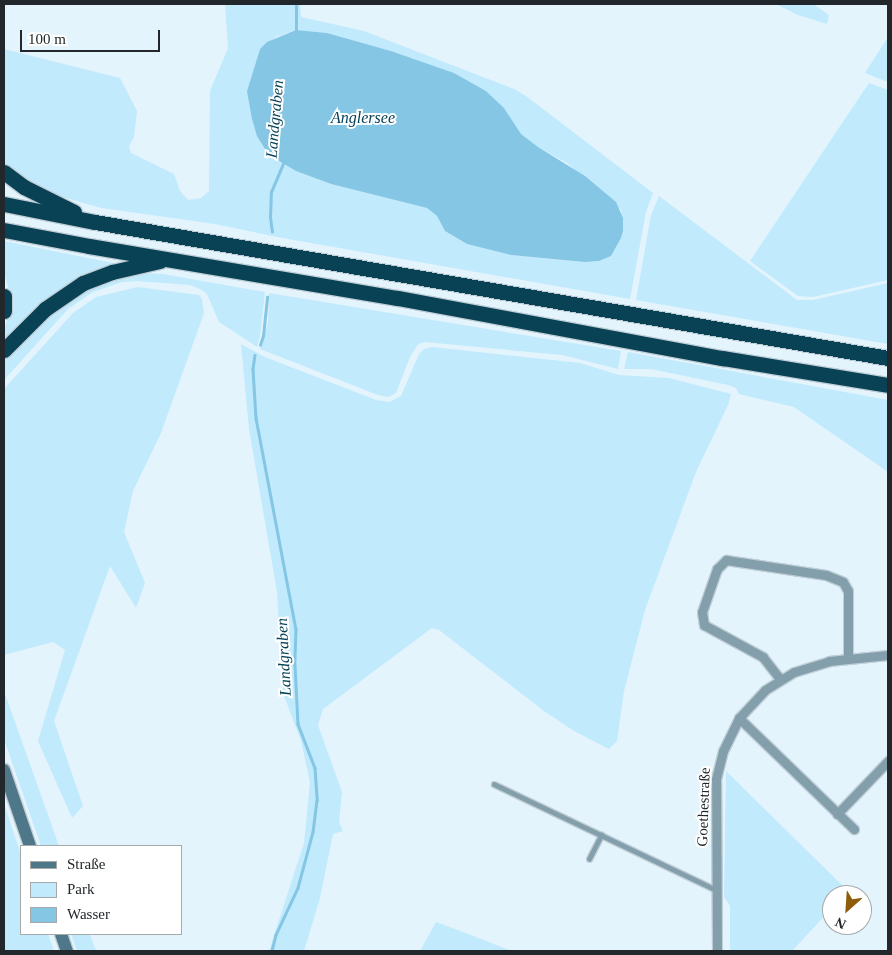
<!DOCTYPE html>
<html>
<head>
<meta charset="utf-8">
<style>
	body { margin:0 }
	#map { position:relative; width:892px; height:955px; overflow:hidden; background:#e3f4fd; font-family:"Times New Roman",serif }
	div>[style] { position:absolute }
	.green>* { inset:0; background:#c1eafd }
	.water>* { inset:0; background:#84c6e4 }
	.stream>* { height:2.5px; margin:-1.25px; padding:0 1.25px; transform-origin:1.25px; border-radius:1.25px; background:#84c6e4 }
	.roads { filter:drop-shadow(1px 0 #c0cfd7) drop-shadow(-1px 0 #c0cfd7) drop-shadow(0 1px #c0cfd7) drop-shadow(0 -1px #c0cfd7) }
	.lane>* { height:4.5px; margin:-2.25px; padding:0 2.25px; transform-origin:2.25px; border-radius:2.25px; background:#849fac }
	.street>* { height:9px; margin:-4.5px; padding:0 4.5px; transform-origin:4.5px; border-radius:4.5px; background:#849fac }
	.secondary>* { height:12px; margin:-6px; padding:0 6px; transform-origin:6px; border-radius:6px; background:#4e7789 }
	.highway>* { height:15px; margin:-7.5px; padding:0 7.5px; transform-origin:7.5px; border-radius:7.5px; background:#0a4255 }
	span { translate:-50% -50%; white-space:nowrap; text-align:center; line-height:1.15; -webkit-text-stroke:4px #fff; paint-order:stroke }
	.street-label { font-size:15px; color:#21272a }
	.water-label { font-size:16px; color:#064256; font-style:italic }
	.frame { position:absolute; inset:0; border:5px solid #21272a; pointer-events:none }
	.legend { position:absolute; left:20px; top:845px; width:162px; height:90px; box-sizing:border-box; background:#fff; border:1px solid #a6a9aa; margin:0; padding:6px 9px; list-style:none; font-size:15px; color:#21272a }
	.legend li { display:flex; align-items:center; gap:10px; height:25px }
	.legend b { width:25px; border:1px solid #a6a9aa }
	.north { position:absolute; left:822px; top:885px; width:50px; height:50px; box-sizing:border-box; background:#fff; border:1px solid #a6a9aa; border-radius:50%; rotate:206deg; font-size:14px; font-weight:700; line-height:20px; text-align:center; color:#21272a }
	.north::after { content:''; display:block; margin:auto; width:18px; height:22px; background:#8e5d09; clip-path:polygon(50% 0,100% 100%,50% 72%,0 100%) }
	.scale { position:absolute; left:20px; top:30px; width:140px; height:22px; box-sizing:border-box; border:2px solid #21272a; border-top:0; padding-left:6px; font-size:15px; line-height:18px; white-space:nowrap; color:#21272a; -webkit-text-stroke:4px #fff; paint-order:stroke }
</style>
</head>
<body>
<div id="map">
	<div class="green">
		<i style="clip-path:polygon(evenodd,225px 4px,300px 4px,301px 17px,364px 31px,514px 89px,526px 96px,653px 193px,646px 212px,630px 299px,277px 237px,215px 224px,101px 208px,56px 195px,23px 178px,4px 164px,4px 49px,120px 78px,137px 111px,134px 137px,129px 146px,131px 153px,174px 174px,180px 191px,188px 200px,201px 198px,209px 191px,210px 91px,228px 48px,225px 4px,296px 30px,327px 33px,391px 51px,454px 73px,486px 91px,504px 108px,521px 134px,538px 147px,567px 163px,621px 210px,623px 231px,621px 238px,611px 256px,599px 261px,585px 262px,511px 255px,467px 244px,445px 231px,437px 216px,427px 208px,331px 184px,296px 171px,274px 158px,247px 91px,260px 49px,276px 37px,296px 30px)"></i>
		<i style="clip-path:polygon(776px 4px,813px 4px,829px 15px,827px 24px,798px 15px)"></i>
		<i style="clip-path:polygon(888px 37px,888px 82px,865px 73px)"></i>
		<i style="clip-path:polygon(869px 83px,888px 90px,888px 280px,813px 297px,798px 296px,750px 261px)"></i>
		<i style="clip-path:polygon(659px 196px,797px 300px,813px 300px,888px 283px,888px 344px,636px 300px,651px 215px)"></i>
		<i style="clip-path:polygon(4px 241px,123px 265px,4px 342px,4px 329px,9px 315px,9px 290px,4px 273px)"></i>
		<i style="clip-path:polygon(141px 273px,163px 274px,265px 292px,260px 336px,257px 347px,219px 322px,207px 294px,202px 290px,190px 285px,136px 281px,122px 282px,93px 292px,68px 309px,4px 380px,4px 359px,73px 293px,122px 276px)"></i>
		<i style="clip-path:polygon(138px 287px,199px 295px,202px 299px,204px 313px,161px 433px,133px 491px,124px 532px,145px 583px,136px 608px,110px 566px,54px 721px,83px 806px,72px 818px,38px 741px,65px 650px,53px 642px,4px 655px,4px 389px,73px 313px,96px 297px)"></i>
		<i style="clip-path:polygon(269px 293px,621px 351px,618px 369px,562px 355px,425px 342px,418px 344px,410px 357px,396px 393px,388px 397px,378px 395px,260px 349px,268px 322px)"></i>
		<i style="clip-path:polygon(241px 344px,265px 357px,376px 400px,389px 402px,401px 396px,419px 354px,424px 349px,432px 347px,580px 363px,619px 375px,669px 378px,731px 394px,728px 405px,696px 472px,645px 610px,624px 691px,617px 741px,609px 749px,574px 731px,544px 711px,439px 630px,432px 628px,323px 709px,318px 725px,342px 792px,339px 822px,343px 831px,333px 834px,320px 898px,304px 951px,269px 951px,304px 843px,310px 782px,301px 741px,283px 693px,277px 592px,249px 429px)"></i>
		<i style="clip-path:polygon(628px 352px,888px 400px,888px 472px,794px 407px,739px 394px,736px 388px,728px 385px,651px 369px,624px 369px)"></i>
		<i style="clip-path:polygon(4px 691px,59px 846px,41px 846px,4px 739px)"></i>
		<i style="clip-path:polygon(726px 771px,848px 891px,844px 895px,832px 895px,832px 908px,792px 951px,730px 951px,730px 906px,724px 897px)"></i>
		<i style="clip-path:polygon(4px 804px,21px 855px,21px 934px,48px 934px,54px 951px,4px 951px)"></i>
		<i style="clip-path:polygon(436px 922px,463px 932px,512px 951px,420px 951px)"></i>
		<i style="clip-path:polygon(71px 934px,90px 934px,96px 951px,77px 951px)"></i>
	</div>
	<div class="water">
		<i style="clip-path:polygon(296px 30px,327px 33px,391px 51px,454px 73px,486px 91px,504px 108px,521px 134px,538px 147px,585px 176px,616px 202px,623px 218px,623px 231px,621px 238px,611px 256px,599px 261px,585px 262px,511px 255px,467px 244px,445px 231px,437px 216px,427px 208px,331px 184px,296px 171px,274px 158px,265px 149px,257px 136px,252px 119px,247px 91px,260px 49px,267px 42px)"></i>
	</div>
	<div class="stream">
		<i style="left:296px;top:31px;width:25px;rotate:-90deg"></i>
		<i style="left:272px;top:232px;width:14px;rotate:-98deg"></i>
		<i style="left:270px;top:218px;width:26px;rotate:-88deg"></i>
		<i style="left:271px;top:192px;width:34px;rotate:-67deg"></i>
		<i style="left:260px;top:345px;width:9px;rotate:-72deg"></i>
		<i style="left:263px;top:336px;width:39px;rotate:-84deg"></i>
		<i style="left:255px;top:355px;width:14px;rotate:98deg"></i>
		<i style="left:253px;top:369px;width:49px;rotate:86.5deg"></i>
		<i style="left:256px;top:418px;width:215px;rotate:79.3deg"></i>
		<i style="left:296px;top:629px;width:36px;rotate:92deg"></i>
		<i style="left:295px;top:665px;width:59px;rotate:87.1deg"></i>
		<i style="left:298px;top:724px;width:47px;rotate:68.9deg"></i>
		<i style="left:315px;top:768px;width:32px;rotate:86deg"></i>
		<i style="left:317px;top:800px;width:32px;rotate:97deg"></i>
		<i style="left:313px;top:832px;width:58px;rotate:105deg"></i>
		<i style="left:298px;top:888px;width:52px;rotate:115.1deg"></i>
		<i style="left:276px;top:935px;width:16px;rotate:104deg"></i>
	</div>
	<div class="roads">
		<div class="lane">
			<i style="left:494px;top:784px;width:246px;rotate:25.5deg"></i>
			<i style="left:589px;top:859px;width:27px;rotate:-63deg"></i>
		</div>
		<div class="street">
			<i style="left:780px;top:679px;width:28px;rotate:-128deg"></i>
			<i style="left:763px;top:657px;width:67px;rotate:-151.5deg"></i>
			<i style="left:704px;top:625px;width:13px;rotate:-99deg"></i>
			<i style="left:702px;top:612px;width:46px;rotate:-70.8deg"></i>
			<i style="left:717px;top:569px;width:13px;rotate:-45deg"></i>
			<i style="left:726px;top:560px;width:101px;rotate:8.5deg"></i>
			<i style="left:826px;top:575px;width:18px;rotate:22deg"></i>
			<i style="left:843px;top:582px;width:10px;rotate:61deg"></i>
			<i style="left:848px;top:591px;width:67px;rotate:90deg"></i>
			<i style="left:739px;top:718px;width:160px;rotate:44deg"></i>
			<i style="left:837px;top:814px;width:74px;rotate:-46.1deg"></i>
			<i style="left:717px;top:951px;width:172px;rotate:-90.3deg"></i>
			<i style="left:716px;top:779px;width:29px;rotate:-76deg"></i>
			<i style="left:723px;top:751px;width:37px;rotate:-64deg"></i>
			<i style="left:739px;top:718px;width:38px;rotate:-47deg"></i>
			<i style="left:765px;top:690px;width:34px;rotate:-32deg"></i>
			<i style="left:794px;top:672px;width:37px;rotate:-17deg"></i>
			<i style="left:829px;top:661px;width:59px;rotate:-5.8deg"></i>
		</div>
		<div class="secondary">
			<i style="left:4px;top:770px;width:80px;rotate:71.1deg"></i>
			<i style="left:61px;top:934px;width:18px;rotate:71deg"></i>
		</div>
		<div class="highway">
			<i style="left:4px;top:172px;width:25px;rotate:37deg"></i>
			<i style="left:24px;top:187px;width:56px;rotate:26.6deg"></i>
			<i style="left:4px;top:204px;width:93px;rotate:11.2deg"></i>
			<i style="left:95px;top:222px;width:805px;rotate:9.73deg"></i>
			<i style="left:4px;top:230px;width:86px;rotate:10.7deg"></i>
			<i style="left:89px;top:246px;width:313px;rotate:9.6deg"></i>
			<i style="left:398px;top:298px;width:330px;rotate:10.5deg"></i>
			<i style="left:723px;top:358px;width:167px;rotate:9.3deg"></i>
			<i style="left:4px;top:296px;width:15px;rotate:90deg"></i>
			<i style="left:4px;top:350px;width:58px;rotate:-45deg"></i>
			<i style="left:45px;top:309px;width:46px;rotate:-34.4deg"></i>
			<i style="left:83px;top:283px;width:31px;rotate:-21deg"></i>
			<i style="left:112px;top:272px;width:49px;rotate:-12.9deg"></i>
		</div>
	</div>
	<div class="street-label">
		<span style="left:704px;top:807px;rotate:-88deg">Goethestraße</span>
	</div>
	<div class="water-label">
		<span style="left:363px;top:118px">Anglersee</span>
		<span style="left:275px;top:119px;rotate:-85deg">Landgraben</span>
		<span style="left:284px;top:657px;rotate:-93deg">Landgraben</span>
	</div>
	<div class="frame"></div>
	<ul class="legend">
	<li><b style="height:6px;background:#4e7789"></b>Straße</li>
	<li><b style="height:14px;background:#c1eafd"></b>Park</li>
	<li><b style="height:14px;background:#84c6e4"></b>Wasser</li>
	</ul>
	<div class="north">N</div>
	<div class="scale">100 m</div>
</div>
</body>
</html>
